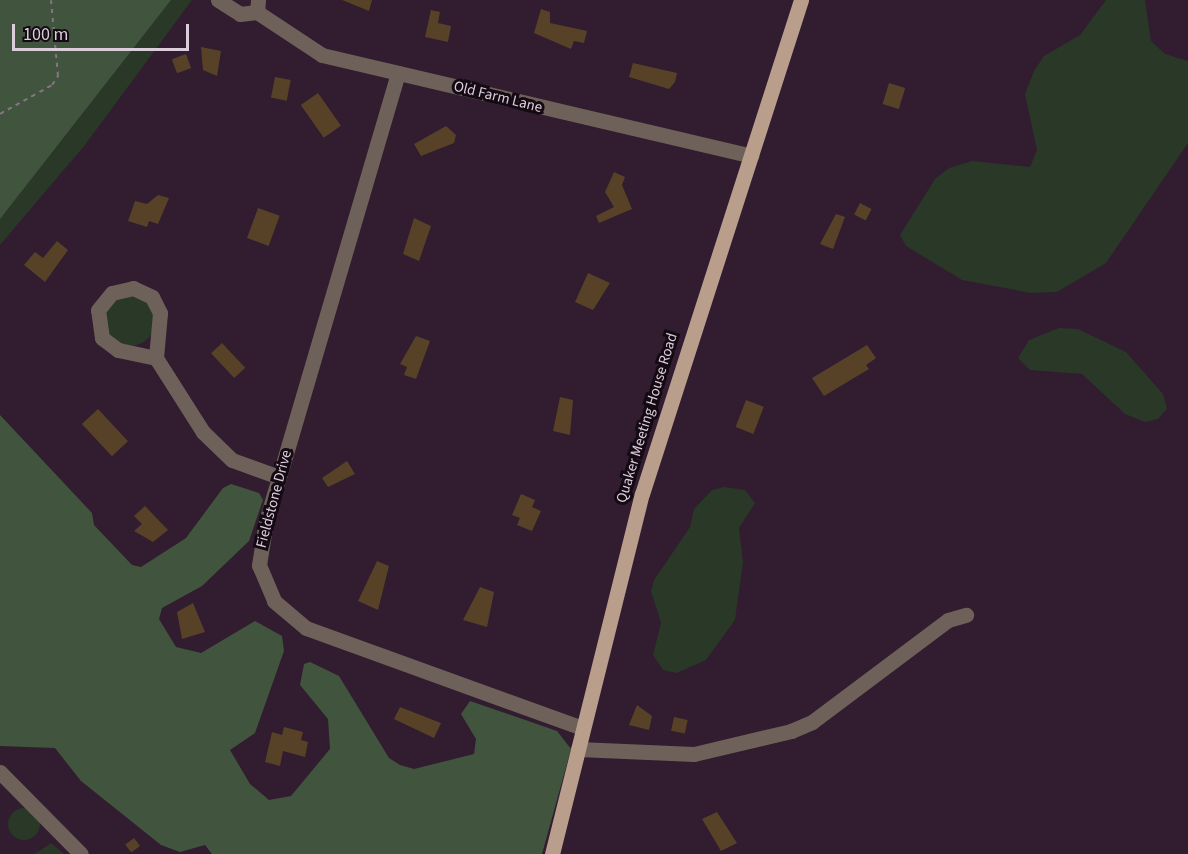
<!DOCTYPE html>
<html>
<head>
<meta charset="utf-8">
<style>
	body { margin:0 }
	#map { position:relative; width:1188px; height:854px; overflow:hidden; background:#311c30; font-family:"Source Sans 3",sans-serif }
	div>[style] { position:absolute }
	.green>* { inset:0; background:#293827 }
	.round { border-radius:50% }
	.forest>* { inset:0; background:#41553e }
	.building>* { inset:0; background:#574228; transform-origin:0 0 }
	.path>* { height:2px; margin-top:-1px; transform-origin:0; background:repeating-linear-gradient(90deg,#867485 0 4.5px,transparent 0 9px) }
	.minor>* { height:15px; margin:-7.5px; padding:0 7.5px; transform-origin:7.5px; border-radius:7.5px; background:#6e6159 }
	.major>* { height:15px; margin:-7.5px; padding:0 7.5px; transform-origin:7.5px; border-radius:7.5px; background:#b99e8c }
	span { translate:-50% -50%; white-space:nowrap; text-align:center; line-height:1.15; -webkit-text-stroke:6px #140a13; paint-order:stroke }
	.street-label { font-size:15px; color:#dccdda }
	.scale { position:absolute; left:12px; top:24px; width:177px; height:27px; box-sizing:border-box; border:3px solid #dccdda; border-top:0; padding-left:8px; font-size:18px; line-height:21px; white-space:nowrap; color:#dccdda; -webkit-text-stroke:4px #140a13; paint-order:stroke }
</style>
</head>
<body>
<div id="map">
	<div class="green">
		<i style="clip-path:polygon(0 0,192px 0,85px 145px,0 245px)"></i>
		<i style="clip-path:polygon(1106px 0,1145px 0,1151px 41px,1165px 54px,1188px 61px,1188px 143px,1106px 263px,1057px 292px,1031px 293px,962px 280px,906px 246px,900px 235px,935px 179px,949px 168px,972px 161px,1030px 167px,1037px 150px,1025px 94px,1034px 71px,1044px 56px,1080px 35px)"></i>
		<i class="round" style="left:105px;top:296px;width:50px;height:50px"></i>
		<i style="clip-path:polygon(1059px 328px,1078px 329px,1126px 352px,1163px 394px,1167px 409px,1158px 419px,1145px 422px,1125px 414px,1082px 374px,1030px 370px,1018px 358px,1029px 340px)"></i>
		<i style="clip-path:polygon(724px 487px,745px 490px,755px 503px,739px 528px,743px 562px,735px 620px,706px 660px,677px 673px,663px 670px,653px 655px,661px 623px,651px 591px,654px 580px,690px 527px,694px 509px,712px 490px)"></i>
		<i class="round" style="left:8px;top:808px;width:32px;height:32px"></i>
		<i style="clip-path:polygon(51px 843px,64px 854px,33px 854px,38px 852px)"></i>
	</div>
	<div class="forest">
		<i style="clip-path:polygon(0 0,171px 0,0 219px)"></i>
		<i style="clip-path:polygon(0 415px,92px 513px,94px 525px,132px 565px,141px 567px,186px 538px,223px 488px,231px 484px,259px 493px,263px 500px,249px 541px,202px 586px,162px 608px,159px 619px,176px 647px,201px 653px,255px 621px,282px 636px,284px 651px,255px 733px,230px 750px,250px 784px,269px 800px,291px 796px,330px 749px,328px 719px,300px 685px,304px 664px,310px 662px,339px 676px,389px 758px,400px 765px,414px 769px,474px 754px,476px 739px,461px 714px,470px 701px,557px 731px,571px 749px,542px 854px,212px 854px,205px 845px,180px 852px,161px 845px,81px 781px,55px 748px,0 746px)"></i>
	</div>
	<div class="building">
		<i style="clip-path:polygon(342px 0,372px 0,369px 11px)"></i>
		<i style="clip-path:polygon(541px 9px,550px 12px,550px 23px,587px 31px,584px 43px,574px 41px,571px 49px,534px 33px)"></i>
		<i style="clip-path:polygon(431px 10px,440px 12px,438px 23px,451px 26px,448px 42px,425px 37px)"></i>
		<i style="clip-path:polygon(201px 47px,221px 51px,217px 76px,203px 70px)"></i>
		<i style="left:186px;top:54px;width:15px;height:15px;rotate:70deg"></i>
		<i style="clip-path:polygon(633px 63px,677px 73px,675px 82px,669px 89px,629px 77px)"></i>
		<i style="left:275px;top:77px;width:16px;height:21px;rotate:11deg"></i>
		<i style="left:889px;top:83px;width:17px;height:22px;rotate:17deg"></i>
		<i style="left:318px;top:93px;width:40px;height:21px;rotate:55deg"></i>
		<i style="clip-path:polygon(446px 126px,456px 135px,454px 143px,421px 156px,414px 144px)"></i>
		<i style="clip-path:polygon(614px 172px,625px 177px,622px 185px,632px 209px,599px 223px,596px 216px,614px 207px,605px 192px)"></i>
		<i style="clip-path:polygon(158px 195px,169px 198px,158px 224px,149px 221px,147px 227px,128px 221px,135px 201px,147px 204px)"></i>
		<i style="left:860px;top:203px;width:13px;height:13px;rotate:27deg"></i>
		<i style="left:258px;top:208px;width:23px;height:32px;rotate:20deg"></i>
		<i style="clip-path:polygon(836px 214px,845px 217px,833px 249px,820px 244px)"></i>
		<i style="clip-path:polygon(414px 218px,431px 226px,419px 261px,403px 254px)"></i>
		<i style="clip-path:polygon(57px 241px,68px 250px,45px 282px,24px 265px,35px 252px,43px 258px)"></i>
		<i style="clip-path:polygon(588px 273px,610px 283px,593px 310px,575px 302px)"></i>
		<i style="clip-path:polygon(416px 336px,430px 341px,416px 379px,404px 375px,407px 367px,400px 364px)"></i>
		<i style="left:222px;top:343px;width:34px;height:15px;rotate:47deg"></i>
		<i style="clip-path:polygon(867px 345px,876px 358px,866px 365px,869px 369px,824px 396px,812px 378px)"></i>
		<i style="clip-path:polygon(560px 397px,573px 400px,570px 435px,553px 431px)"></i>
		<i style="left:746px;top:400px;width:19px;height:29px;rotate:21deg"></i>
		<i style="left:98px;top:409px;width:44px;height:22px;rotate:47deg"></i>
		<i style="clip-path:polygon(347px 461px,355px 474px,328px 487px,322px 478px)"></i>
		<i style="clip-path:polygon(521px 494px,535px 500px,532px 507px,541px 511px,532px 531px,517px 525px,520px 518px,512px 515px)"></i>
		<i style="clip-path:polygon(145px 506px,168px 530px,153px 542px,134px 531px,142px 524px,134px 516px)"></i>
		<i style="clip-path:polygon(377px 561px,389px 566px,378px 610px,358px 601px)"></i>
		<i style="clip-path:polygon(480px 587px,494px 592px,487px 627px,463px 620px)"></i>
		<i style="clip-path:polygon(193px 603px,205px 632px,182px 639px,177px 612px)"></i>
		<i style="clip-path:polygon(637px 705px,652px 716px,649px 730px,629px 725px)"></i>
		<i style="clip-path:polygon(400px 707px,441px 723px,434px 738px,394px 719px)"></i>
		<i style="left:674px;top:717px;width:14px;height:14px;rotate:12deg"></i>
		<i style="clip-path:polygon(284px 727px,303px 732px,301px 740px,308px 742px,305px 757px,283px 751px,280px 766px,265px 762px,272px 732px,282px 735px)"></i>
		<i style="clip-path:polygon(717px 812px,737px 843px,721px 851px,702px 819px)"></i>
		<i style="left:134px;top:838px;width:10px;height:11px;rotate:53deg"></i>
	</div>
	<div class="path">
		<i style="left:0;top:114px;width:60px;rotate:-29.1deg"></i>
		<i style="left:52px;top:85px;width:11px;rotate:-56deg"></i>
		<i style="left:58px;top:76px;width:76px;rotate:-95.3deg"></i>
	</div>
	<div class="minor">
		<i style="left:218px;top:0;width:26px;rotate:32deg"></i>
		<i style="left:240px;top:14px;width:17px;rotate:-7deg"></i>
		<i style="left:257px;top:12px;width:12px;rotate:-85deg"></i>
		<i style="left:257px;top:12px;width:78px;rotate:33.5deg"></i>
		<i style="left:322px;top:55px;width:441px;rotate:13.2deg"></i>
		<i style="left:398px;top:73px;width:467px;rotate:106.4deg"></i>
		<i style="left:266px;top:521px;width:45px;rotate:99deg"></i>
		<i style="left:259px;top:565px;width:39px;rotate:67deg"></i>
		<i style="left:274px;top:601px;width:42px;rotate:40.2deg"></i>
		<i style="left:306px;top:628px;width:294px;rotate:19.9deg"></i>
		<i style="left:156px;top:358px;width:39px;rotate:-168deg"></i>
		<i style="left:118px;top:350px;width:20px;rotate:-143deg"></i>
		<i style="left:102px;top:338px;width:28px;rotate:-98deg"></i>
		<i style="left:98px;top:310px;width:22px;rotate:-51deg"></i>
		<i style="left:112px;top:293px;width:22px;rotate:-13deg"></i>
		<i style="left:133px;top:288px;width:21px;rotate:25deg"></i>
		<i style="left:152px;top:297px;width:18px;rotate:63deg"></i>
		<i style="left:160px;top:313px;width:45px;rotate:95.1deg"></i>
		<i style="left:156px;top:358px;width:88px;rotate:57.6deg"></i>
		<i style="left:203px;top:432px;width:40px;rotate:44deg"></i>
		<i style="left:232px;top:460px;width:50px;rotate:19.9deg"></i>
		<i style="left:578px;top:749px;width:116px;rotate:2.5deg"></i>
		<i style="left:694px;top:754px;width:100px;rotate:-13.3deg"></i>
		<i style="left:791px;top:731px;width:23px;rotate:-23deg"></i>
		<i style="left:812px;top:722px;width:170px;rotate:-36.9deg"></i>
		<i style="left:948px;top:620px;width:19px;rotate:-16deg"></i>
		<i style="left:0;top:772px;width:115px;rotate:45.4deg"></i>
	</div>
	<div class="major">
		<i style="left:552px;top:854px;width:371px;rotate:-76deg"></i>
		<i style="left:642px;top:494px;width:519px;rotate:-72.16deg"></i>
	</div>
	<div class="street-label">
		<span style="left:498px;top:97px;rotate:14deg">Old Farm Lane</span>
		<span style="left:647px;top:418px;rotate:-73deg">Quaker Meeting House Road</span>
		<span style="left:274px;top:499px;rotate:-75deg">Fieldstone Drive</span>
	</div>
	<div class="scale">100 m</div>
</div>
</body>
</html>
